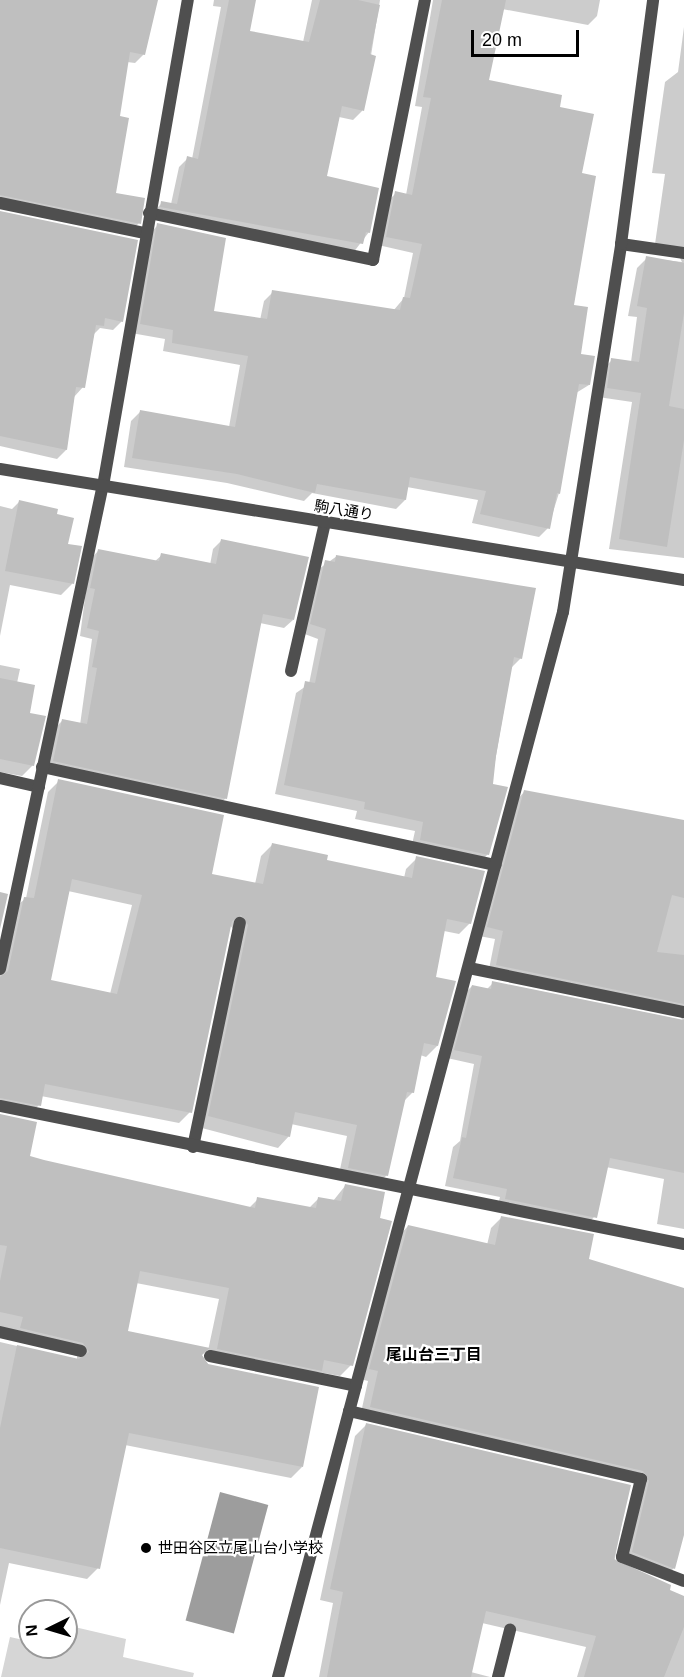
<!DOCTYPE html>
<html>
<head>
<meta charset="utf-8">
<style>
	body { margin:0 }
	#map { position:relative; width:684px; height:1677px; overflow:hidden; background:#fff; font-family:Helvetica,"Noto Sans JP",sans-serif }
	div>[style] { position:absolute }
	.green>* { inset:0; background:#d6d6d6 }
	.water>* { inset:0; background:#9d9d9d; transform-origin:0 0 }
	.shadow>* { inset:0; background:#0003 }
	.building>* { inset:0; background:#bfbfbf }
	.service>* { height:12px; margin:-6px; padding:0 6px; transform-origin:6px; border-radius:6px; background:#4f4f4f }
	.minor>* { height:12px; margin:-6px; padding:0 6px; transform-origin:6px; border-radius:6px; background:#4f4f4f }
	.tertiary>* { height:12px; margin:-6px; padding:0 6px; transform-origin:6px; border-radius:6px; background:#4f4f4f }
	.dots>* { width:16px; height:16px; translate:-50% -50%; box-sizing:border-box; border:3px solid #fff; border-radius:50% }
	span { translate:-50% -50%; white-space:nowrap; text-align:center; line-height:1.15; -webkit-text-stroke:4.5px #fff; paint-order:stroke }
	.street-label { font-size:15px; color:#000 }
	.poi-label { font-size:15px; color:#000 }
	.left { translate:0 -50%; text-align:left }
	.neighbourhood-label { font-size:16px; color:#000; font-weight:700 }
	.north { position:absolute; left:18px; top:1599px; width:60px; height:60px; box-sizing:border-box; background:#fff; border:2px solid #999; border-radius:50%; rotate:265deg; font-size:16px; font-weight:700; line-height:24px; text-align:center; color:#000 }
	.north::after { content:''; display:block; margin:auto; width:21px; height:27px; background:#000; clip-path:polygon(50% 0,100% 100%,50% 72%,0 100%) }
	.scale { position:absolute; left:471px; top:30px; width:108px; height:27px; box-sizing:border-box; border:3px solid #000; border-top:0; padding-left:8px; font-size:18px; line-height:21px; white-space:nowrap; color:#000; -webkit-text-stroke:4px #fff; paint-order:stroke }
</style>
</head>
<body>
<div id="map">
	<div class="green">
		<i style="clip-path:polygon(66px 1625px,126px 1639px,123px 1657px,194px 1673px,193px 1677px,1px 1677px,10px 1637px,28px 1641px,30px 1634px,30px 1647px,66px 1647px)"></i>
	</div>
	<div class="water">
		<i style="left:220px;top:1492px;width:50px;height:133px;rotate:15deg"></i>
	</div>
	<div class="shadow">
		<i style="clip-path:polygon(0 0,156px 0,144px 54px,135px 63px,127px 62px,118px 118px,114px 194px,139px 223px,130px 232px,0 205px)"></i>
		<i style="clip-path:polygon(214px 0,254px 0,249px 32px,303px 42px,312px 0,380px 0,362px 111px,353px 120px,339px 117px,326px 177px,369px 232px,353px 253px,153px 212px,162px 203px,171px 204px,179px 167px,188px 158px,192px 159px,221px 7px,213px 6px)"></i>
		<i style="clip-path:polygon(433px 0,600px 0,597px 16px,588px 25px,502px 9px,488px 81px,558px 108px,580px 174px,572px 306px,579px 355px,589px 385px,576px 393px,559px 493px,548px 528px,539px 537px,472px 523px,478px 500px,407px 487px,405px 500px,396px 509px,312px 493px,304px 501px,227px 483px,124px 467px,131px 421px,140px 412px,229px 427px,240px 365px,163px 351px,165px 339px,131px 333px,149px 234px,158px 225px,212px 312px,260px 320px,264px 301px,273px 292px,393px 311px,404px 298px,413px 253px,378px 245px,387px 202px,396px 193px,406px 195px,422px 107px,415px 106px)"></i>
		<i style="clip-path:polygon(684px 27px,684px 558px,609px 549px,632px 402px,598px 397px,602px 370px,612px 360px,631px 362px,637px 317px,628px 316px,637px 268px,647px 258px,682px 262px,679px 256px,654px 251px,665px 174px,652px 173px,665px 82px,678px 72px)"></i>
		<i style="clip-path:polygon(0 213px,122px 321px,113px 330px,100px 328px,94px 334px,83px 387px,74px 397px,66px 450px,57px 459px,0 446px)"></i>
		<i style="clip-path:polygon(19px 502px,55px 515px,67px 545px,72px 584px,61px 595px,10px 585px,0 636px,0 506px,12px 509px)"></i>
		<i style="clip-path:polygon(221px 541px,293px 620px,284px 628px,260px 623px,226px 798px,217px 806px,45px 769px,54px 729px,62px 721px,80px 725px,92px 639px,80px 636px,90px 560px,98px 551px,154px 562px,162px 555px,210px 565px,213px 549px)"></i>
		<i style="clip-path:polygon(337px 556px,521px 658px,511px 668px,491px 785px,488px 854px,478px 864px,411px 849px,415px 831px,355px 819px,357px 811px,275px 794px,296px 693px,309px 684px,318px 639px,302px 633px,316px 571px)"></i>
		<i style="clip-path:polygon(0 665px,20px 669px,17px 683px,28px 714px,33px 765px,22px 776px,0 772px)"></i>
		<i style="clip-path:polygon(evenodd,59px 781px,211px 875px,255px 884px,261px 856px,272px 845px,325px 862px,404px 878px,406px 869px,417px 858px,470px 923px,459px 934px,444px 931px,434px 978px,437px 1046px,426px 1057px,420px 1055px,412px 1093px,403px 1102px,387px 1175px,375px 1186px,338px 1179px,347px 1136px,291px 1124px,289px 1136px,278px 1148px,198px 1127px,238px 936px,230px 925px,190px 1112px,179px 1123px,41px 1096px,39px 1105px,28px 1116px,0 1110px,0 972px,13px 909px,26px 898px,48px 792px,59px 781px,68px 891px,132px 905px,110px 994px,49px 981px,68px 891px)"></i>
		<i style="clip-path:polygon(524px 792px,684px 822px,684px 1229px,657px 1224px,664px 1179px,606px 1167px,594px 1217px,586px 1226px,497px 1208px,500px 1197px,445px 1186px,453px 1147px,460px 1141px,474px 1064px,447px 1058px,463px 995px,472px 986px,487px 989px,493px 983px,684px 1022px,677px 1012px,488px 974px,495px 939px,479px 936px,516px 801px)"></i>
		<i style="clip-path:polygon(0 1116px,28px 1157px,249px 1208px,258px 1199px,308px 1209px,319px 1198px,333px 1201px,345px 1186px,351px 1365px,340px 1376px,318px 1372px,309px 1381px,206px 1360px,219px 1299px,136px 1283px,126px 1332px,200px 1355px,302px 1467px,291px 1478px,125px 1445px,98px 1568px,87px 1579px,9px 1563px,0 1605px,0 1342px,77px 1360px,77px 1356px,0 1337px)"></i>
		<i style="clip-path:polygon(502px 1217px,587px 1260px,684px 1289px,684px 1529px,674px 1568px,664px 1578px,622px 1562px,636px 1483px,360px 1417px,368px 1381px,360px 1379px,398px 1237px,408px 1226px,487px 1245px,491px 1228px)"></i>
		<i style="clip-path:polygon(366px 1425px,629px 1486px,614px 1563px,684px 1598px,684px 1677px,577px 1677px,586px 1647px,482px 1623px,471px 1672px,490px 1677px,319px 1677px,333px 1603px,320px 1600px,355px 1436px)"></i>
	</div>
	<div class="building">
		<i style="clip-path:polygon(0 0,158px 0,145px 55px,130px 52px,120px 116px,129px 118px,116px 193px,145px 198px,141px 224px,0 195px)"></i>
		<i style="clip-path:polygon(229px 0,256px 0,250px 31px,309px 42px,320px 0,358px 0,380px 5px,370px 54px,376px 56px,364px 111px,342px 106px,327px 176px,379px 188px,370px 233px,366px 232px,363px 244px,160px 207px,161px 201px,177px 204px,187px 156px,198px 159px)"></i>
		<i style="clip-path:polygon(442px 0,506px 0,489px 80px,562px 95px,560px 107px,594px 114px,582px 173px,596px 176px,574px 305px,588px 307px,581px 354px,595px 356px,590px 385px,579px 384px,560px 494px,557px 493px,550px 529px,480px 514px,486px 491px,410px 477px,406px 500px,317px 484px,315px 493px,237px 474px,132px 458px,140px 410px,235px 427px,248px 356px,172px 343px,173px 330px,140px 324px,157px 223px,226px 238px,214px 311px,267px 319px,272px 290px,400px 310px,403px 297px,410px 298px,422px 244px,386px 237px,395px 191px,412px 195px,431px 98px,423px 97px)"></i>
		<i style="clip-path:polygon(0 211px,138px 240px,123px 322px,105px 318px,104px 326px,96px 325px,85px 388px,76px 387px,67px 450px,0 436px)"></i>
		<i style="clip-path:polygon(646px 256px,684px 263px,684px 313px,669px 406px,684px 409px,684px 440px,667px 547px,619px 539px,641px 393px,607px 388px,611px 358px,639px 362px,647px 308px,637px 306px)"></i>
		<i style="clip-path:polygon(19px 500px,58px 509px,57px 514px,74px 518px,68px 544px,82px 546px,74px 584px,5px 571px)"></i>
		<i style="clip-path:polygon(221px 539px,309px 557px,294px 620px,263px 614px,227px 799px,53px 761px,62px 719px,87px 724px,97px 668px,92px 667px,99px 631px,87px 628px,95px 589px,90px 588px,98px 549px,159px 561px,161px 553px,216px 564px)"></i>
		<i style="clip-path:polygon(336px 555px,536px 588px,522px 659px,514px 657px,496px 756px,493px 784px,508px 787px,489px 855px,420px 840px,423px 822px,364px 809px,365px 802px,284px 785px,305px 681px,315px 683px,326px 629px,310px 624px,325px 560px,335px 562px)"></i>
		<i style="clip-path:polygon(0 678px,35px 685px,30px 713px,46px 716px,34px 766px,0 759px)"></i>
		<i style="clip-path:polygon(evenodd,58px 779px,224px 815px,212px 874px,263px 884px,272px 843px,328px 855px,327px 860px,412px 878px,416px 856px,485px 871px,471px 924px,447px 919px,436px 977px,456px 981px,438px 1046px,424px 1043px,414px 1093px,407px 1092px,388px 1176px,348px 1168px,357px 1125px,295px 1112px,290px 1137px,208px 1116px,248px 925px,241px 915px,232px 921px,192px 1113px,45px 1084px,41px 1106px,0 1098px,0 977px,8px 971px,24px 897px,34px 898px,58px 779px,72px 879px,142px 895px,117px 994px,51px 980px,72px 879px)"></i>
		<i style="clip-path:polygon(524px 790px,684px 820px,684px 898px,672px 895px,657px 952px,684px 955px,684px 1004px,496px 965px,503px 931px,487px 927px)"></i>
		<i style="clip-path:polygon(0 892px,8px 894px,0 929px)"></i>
		<i style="clip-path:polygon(492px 981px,684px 1020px,684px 1173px,610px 1158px,597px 1218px,505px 1199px,507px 1189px,453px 1178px,462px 1137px,466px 1138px,482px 1056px,454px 1050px,472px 985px,491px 989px)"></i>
		<i style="clip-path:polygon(0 1114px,37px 1122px,30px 1156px,44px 1160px,255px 1208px,257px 1197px,316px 1208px,318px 1197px,341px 1201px,345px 1184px,385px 1192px,380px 1218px,392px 1221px,353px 1366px,324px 1360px,322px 1371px,217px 1349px,229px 1288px,140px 1271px,128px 1331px,210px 1348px,202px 1355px,208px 1364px,319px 1387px,303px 1467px,129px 1433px,100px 1569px,0 1548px,0 1428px,17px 1345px,79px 1359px,89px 1352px,83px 1343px,20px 1328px,23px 1317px,0 1312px,0 1281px,7px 1246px,0 1245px)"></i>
		<i style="clip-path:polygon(501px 1216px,594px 1234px,589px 1259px,684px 1288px,684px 1535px,675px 1569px,632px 1552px,649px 1481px,643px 1471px,370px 1407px,378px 1371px,369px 1369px,408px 1225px,495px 1245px)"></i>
		<i style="clip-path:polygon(366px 1423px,631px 1485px,614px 1559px,671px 1585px,670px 1590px,684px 1596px,684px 1627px,664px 1677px,584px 1677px,596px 1636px,486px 1611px,471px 1677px,327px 1677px,343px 1592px,330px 1589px)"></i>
	</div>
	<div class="service">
		<i style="left:0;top:203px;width:148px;rotate:11.7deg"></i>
		<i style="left:149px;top:213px;width:229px;rotate:11.8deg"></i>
		<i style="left:373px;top:260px;width:265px;rotate:-78.7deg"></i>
		<i style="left:291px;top:671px;width:153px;rotate:-77.1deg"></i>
		<i style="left:42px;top:767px;width:464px;rotate:12.2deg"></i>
		<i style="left:0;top:778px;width:40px;rotate:13deg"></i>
		<i style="left:469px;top:968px;width:219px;rotate:11.6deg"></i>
		<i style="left:193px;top:1147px;width:229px;rotate:-78.2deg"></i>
		<i style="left:0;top:1332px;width:83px;rotate:13.2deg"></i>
		<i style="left:210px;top:1356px;width:149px;rotate:11.6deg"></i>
		<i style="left:349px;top:1411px;width:300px;rotate:13.1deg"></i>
		<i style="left:641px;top:1479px;width:80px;rotate:103.7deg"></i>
		<i style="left:622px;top:1557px;width:66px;rotate:21.2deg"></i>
		<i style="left:498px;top:1677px;width:49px;rotate:-75.7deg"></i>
	</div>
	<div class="minor">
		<i style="left:621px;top:244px;width:64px;rotate:8.1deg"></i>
		<i style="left:0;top:969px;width:494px;rotate:-78deg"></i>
		<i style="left:103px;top:486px;width:493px;rotate:-80.1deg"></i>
		<i style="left:0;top:1106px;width:698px;rotate:11.41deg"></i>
		<i style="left:278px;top:1677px;width:1102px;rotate:-75.02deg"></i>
		<i style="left:563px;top:612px;width:373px;rotate:-81deg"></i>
		<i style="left:621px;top:244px;width:246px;rotate:-82.5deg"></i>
	</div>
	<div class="tertiary">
		<i style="left:0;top:469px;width:693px;rotate:9.22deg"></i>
	</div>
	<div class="dots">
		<i style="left:146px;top:1548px;background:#000"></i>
	</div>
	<div class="street-label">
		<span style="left:344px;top:510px;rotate:9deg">駒八通り</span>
	</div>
	<div class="poi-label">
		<span class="left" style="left:158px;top:1548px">世田谷区立尾山台小学校</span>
	</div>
	<div class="neighbourhood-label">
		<span style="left:434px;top:1355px">尾山台三丁目</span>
	</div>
	<div class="north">N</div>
	<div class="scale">20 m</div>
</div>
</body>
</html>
